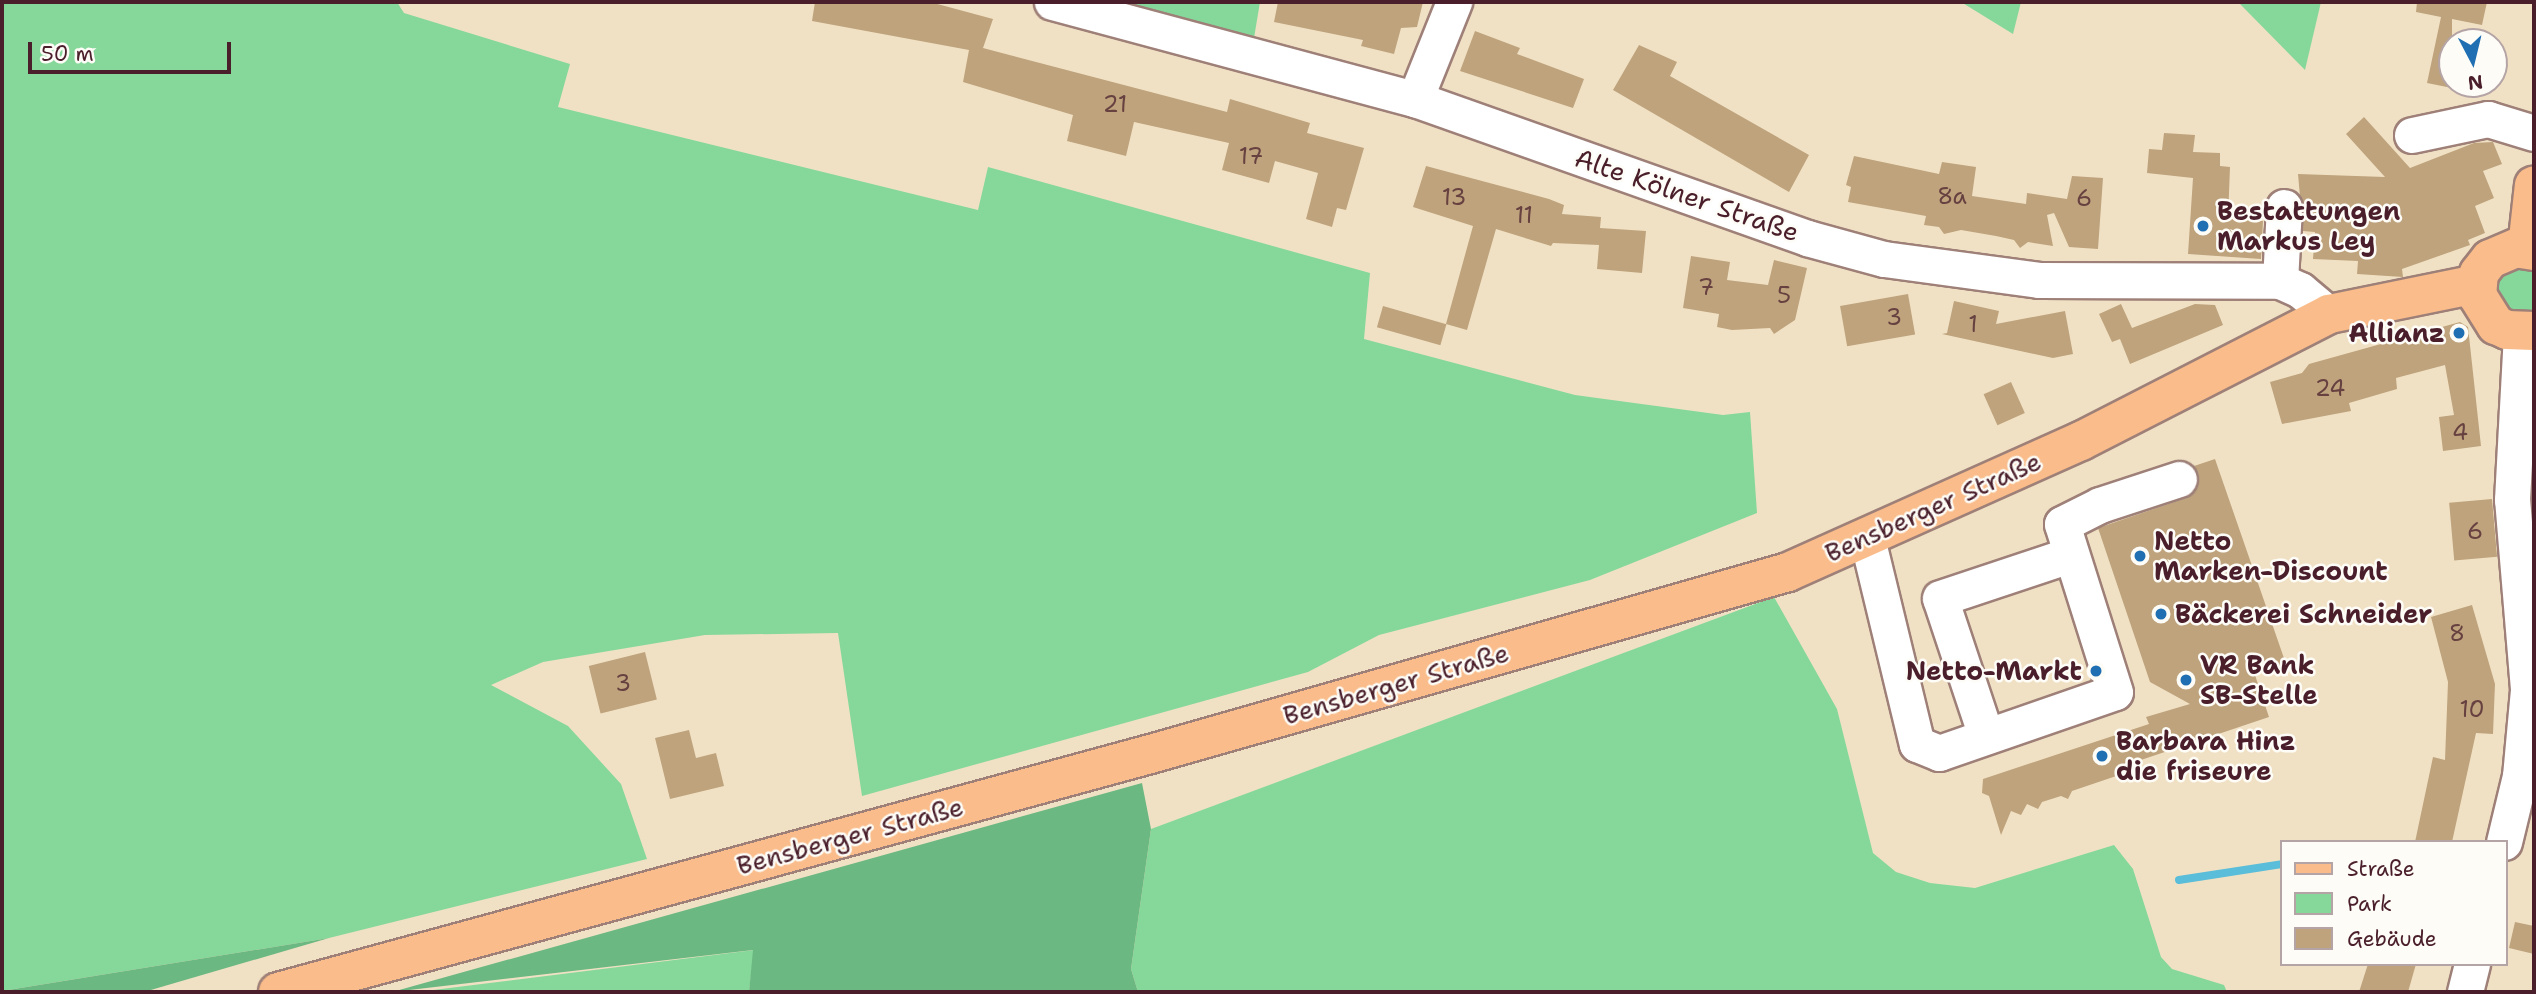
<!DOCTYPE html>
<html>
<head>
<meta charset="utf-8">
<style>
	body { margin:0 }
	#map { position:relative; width:2536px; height:994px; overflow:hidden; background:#f1e1c4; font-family:"Shantell Sans",sans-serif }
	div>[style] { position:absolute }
	.green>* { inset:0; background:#85d89a }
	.forest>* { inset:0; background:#6cb882 }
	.stream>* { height:8px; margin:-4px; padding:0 4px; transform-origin:4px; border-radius:4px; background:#5abdd9 }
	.building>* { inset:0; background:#bea37d; transform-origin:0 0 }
	.roads { filter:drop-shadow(2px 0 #9e8078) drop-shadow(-2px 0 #9e8078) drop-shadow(0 2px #9e8078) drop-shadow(0 -2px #9e8078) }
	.minor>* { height:35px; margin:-17.5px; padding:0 17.5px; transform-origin:17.5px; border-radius:17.5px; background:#fff }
	.major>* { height:38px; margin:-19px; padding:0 19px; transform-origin:19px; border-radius:19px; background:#f9bc8a }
	.dots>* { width:19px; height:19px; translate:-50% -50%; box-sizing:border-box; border:4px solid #fdfcf7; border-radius:50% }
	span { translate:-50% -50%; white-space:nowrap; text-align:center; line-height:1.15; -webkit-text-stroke:5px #fdfcf7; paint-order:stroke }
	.number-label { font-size:23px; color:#674040 }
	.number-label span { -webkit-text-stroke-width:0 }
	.street-label { font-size:26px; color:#4a1f2b }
	.poi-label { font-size:26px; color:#4a1f2b; font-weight:700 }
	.left { translate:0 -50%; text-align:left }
	.right { translate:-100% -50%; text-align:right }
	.frame { position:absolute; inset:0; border:4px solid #4a1f2b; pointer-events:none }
	.legend { position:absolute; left:2280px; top:840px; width:228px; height:126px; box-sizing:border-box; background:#fdfcf7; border:2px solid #b5a4a5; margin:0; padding:9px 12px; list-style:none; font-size:21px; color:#4a1f2b }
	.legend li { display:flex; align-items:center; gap:14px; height:35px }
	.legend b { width:35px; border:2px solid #b5a4a5 }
	.north { position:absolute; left:2438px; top:28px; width:70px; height:70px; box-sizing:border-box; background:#fdfcf7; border:2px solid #b5a4a5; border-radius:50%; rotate:173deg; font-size:19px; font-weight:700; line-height:28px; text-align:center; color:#4a1f2b }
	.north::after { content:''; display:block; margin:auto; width:24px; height:32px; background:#1f6fb2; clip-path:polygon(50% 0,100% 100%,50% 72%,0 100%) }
	.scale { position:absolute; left:28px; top:42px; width:203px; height:32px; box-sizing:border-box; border:4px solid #4a1f2b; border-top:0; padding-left:9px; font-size:21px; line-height:24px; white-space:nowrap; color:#4a1f2b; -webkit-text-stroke:5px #fdfcf7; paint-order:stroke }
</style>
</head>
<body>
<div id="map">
	<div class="green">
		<i style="clip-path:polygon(2px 2px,397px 2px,404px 13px,570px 64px,558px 107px,978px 210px,988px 167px,1370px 273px,1364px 339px,1575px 395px,1723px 415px,1750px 412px,1757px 513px,1590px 580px,1379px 635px,1308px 672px,862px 796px,838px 633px,705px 635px,543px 662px,491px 685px,568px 726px,621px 784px,647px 859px,329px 938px,2px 991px)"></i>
		<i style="clip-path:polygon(1123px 2px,1260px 2px,1254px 38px)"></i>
		<i style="clip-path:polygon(1961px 2px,2021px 2px,2013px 34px)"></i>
		<i style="clip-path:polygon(2238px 2px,2321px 2px,2305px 70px)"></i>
		<i style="clip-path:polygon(2534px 264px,2534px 313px,2511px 314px,2498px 301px,2498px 276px,2505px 267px)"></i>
		<i style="clip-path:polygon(1774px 597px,1837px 709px,1873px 853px,1896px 872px,1930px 883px,1975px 888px,2114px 845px,2133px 869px,2161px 957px,2172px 969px,2224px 985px,2227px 992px,1138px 992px,1131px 969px,1151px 829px)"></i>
		<i style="clip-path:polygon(754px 950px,749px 992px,417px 992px)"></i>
	</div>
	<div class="forest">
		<i style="clip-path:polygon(1142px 783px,1151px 829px,1131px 969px,1138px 992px,749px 992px,753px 950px,392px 992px)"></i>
		<i style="clip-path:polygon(329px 938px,144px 992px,2px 992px,2px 991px)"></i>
	</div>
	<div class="stream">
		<i style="left:2179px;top:880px;width:104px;rotate:-8.8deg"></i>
	</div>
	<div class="building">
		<i style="clip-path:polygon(815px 2px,930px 2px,993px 19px,983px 48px,1227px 112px,1230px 99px,1310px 123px,1307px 133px,1364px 148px,1346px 210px,1337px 208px,1332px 227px,1306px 219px,1318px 173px,1275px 161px,1269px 183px,1222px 170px,1229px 143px,1134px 122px,1126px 156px,1067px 141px,1073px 115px,963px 82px,969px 50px,812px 21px)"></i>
		<i style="clip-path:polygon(1278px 2px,1423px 2px,1417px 27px,1401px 28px,1394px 54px,1361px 46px,1363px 40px,1274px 22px)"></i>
		<i style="clip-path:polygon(2417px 2px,2487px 2px,2482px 25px,2452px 19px,2452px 88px,2427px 83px,2441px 17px,2416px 12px)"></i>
		<i style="clip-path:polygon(1475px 31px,1520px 48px,1517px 54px,1584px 79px,1573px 108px,1460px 71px)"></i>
		<i style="clip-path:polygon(1639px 45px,1677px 62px,1670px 76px,1809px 155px,1789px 192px,1613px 90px)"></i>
		<i style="clip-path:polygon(2364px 117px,2410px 168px,2474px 143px,2493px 142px,2502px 164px,2483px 171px,2494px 198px,2475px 206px,2485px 233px,2468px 240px,2470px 245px,2402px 269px,2403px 277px,2357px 274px,2358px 261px,2313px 259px,2315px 232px,2303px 231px,2298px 174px,2385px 177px,2346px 134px)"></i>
		<i style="clip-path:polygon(2164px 133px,2195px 135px,2193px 152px,2220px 153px,2220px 166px,2230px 167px,2228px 219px,2263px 221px,2261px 259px,2188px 254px,2193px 178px,2147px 173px,2149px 149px,2162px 150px)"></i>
		<i style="clip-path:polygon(1854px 156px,1939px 174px,1942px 162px,1976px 167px,1972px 196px,2026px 204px,2027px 193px,2067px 199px,2072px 176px,2103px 178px,2098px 249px,2069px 247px,2054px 213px,2047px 215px,2053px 246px,2028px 242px,2020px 248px,2014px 240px,1996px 236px,1961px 230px,1944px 234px,1939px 227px,1924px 225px,1926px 216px,1848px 202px,1851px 187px,1846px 185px)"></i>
		<i style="clip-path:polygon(1426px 166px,1549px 199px,1564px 205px,1562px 214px,1601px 217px,1600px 228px,1646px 231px,1642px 273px,1597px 269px,1600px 233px,1599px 245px,1553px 243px,1551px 246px,1496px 229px,1467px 330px,1446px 324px,1473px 226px,1413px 207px)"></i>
		<i style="clip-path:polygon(1691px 256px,1730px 262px,1727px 280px,1768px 285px,1774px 260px,1807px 268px,1795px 320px,1774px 334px,1770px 328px,1732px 330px,1717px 327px,1719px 314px,1683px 308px)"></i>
		<i style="left:1908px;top:294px;width:41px;height:69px;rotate:80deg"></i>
		<i style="clip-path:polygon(1954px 301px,1999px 311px,1996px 324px,2065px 311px,2073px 354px,2053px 358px,1942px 334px,1947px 333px)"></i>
		<i style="clip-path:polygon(2121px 304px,2132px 328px,2195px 304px,2215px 305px,2223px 325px,2130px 364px,2120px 339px,2112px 342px,2099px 314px)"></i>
		<i style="left:1383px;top:306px;width:66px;height:22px;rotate:16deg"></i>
		<i style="clip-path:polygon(2460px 322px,2468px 327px,2481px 446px,2443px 451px,2439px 417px,2454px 415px,2445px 365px,2396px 378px,2397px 389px,2349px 403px,2351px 411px,2282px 424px,2270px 382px,2302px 373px,2309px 364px)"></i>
		<i style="left:2011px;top:382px;width:34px;height:30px;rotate:66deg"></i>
		<i style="clip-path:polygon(2215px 459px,2286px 664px,2255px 675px,2269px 717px,2129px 764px,2131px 771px,2072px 791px,2068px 799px,2061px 796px,2042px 802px,2038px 809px,2027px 804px,2021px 815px,2011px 811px,2001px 835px,1989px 796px,1982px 793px,1983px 779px,2149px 724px,2146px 717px,2190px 704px,2150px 682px,2098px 528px,2186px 498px,2198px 484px,2194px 466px)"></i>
		<i style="left:2492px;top:499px;width:58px;height:43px;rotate:85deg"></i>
		<i style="clip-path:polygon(2472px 605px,2495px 684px,2493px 734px,2476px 733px,2452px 842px,2415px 842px,2433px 757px,2445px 760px,2448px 682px,2431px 617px)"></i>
		<i style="left:645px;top:652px;width:49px;height:58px;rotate:76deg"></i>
		<i style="clip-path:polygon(689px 730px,696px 758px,716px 753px,724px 786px,670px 799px,655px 738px)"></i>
		<i style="clip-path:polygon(2515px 922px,2534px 926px,2534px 954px,2509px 948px)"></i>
		<i style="clip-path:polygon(2368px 964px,2416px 964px,2408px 992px,2359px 992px)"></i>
	</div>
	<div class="roads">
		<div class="minor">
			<i style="left:1052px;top:2px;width:376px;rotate:15deg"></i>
			<i style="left:1415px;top:99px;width:416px;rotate:19.5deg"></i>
			<i style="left:1807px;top:238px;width:80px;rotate:15.3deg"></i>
			<i style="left:1884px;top:259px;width:156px;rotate:7.7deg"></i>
			<i style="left:2039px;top:280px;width:241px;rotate:0.2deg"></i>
			<i style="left:2280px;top:281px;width:22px;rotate:24deg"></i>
			<i style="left:2300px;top:290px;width:38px;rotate:40deg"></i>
			<i style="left:1415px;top:99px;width:105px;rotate:-68.1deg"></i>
			<i style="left:2412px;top:135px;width:78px;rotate:-11.9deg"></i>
			<i style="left:2488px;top:119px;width:48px;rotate:16.9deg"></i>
			<i style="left:2280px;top:281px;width:74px;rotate:-86.9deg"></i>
			<i style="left:1867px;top:538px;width:212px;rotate:76.4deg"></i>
			<i style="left:1917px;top:744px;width:24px;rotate:22deg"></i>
			<i style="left:1939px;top:753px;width:186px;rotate:-19.1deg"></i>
			<i style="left:2115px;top:692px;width:176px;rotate:-107.5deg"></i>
			<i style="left:2062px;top:524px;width:42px;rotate:-26.6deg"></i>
			<i style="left:2100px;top:505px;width:83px;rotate:-18.2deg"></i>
			<i style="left:1986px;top:736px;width:145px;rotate:-108.4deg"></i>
			<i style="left:1940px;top:598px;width:136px;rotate:-18.4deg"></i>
			<i style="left:2504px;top:842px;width:68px;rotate:-76.4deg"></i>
			<i style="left:2520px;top:776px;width:87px;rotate:-84.7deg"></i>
			<i style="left:2528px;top:689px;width:190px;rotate:-94.8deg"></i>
			<i style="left:2512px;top:500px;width:168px;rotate:-86.9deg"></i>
			<i style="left:2465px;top:992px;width:29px;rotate:-76deg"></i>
		</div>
		<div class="major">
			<i style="left:2527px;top:248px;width:63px;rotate:-83.7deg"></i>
			<i style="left:2534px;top:251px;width:18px;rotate:-171deg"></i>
			<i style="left:2516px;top:248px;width:28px;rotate:157deg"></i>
			<i style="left:2490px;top:259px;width:18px;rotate:128deg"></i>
			<i style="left:2479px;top:273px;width:22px;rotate:95deg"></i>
			<i style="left:2477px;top:295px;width:36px;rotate:58deg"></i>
			<i style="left:2496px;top:325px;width:12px;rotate:24deg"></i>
			<i style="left:2507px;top:330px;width:27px;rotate:2deg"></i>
			<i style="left:278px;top:992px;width:908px;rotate:-15.26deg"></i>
			<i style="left:1154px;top:753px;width:659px;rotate:-15.93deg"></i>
			<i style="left:1788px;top:572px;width:321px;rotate:-24.1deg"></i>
			<i style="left:2081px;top:441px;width:279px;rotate:-27.1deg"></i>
			<i style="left:2329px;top:314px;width:151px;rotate:-11.5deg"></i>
		</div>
	</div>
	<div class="dots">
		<i style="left:2203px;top:226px;background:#1f6fb2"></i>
		<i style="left:2459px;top:333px;background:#1f6fb2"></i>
		<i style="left:2140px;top:556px;background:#1f6fb2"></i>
		<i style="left:2161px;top:614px;background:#1f6fb2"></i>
		<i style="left:2096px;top:671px;background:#1f6fb2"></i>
		<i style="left:2186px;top:680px;background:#1f6fb2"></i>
		<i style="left:2102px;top:756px;background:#1f6fb2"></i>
	</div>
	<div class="number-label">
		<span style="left:1115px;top:104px">21</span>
		<span style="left:1251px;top:156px">17</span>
		<span style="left:1952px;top:196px">8a</span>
		<span style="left:1454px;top:197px">13</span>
		<span style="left:2084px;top:198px">6</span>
		<span style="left:1524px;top:215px">11</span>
		<span style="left:1706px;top:287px">7</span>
		<span style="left:1784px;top:295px">5</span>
		<span style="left:1894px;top:317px">3</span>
		<span style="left:1973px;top:324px">1</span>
		<span style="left:2330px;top:388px">24</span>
		<span style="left:2460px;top:432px">4</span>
		<span style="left:2475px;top:531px">6</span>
		<span style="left:2457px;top:633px">8</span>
		<span style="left:623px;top:683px">3</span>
		<span style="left:2472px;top:709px">10</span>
	</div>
	<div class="street-label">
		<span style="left:1687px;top:195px;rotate:19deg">Alte Kölner Straße</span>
		<span style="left:1933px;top:507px;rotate:-24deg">Bensberger Straße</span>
		<span style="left:1396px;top:684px;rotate:-16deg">Bensberger Straße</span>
		<span style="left:850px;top:836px;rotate:-15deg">Bensberger Straße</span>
	</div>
	<div class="poi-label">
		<span class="left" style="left:2217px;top:226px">Bestattungen<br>Markus Ley</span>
		<span class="right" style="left:2445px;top:333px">Allianz</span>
		<span class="left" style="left:2154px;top:556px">Netto<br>Marken-Discount</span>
		<span class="left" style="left:2175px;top:614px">Bäckerei Schneider</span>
		<span class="left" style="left:2200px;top:680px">VR Bank<br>SB-Stelle</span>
		<span class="right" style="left:2082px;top:671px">Netto-Markt</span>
		<span class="left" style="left:2116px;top:756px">Barbara Hinz<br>die friseure</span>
	</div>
	<div class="frame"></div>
	<ul class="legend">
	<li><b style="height:9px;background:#f9bc8a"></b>Straße</li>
	<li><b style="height:19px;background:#85d89a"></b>Park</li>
	<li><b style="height:19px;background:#bea37d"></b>Gebäude</li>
	</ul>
	<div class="north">N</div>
	<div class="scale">50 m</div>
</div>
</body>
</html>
